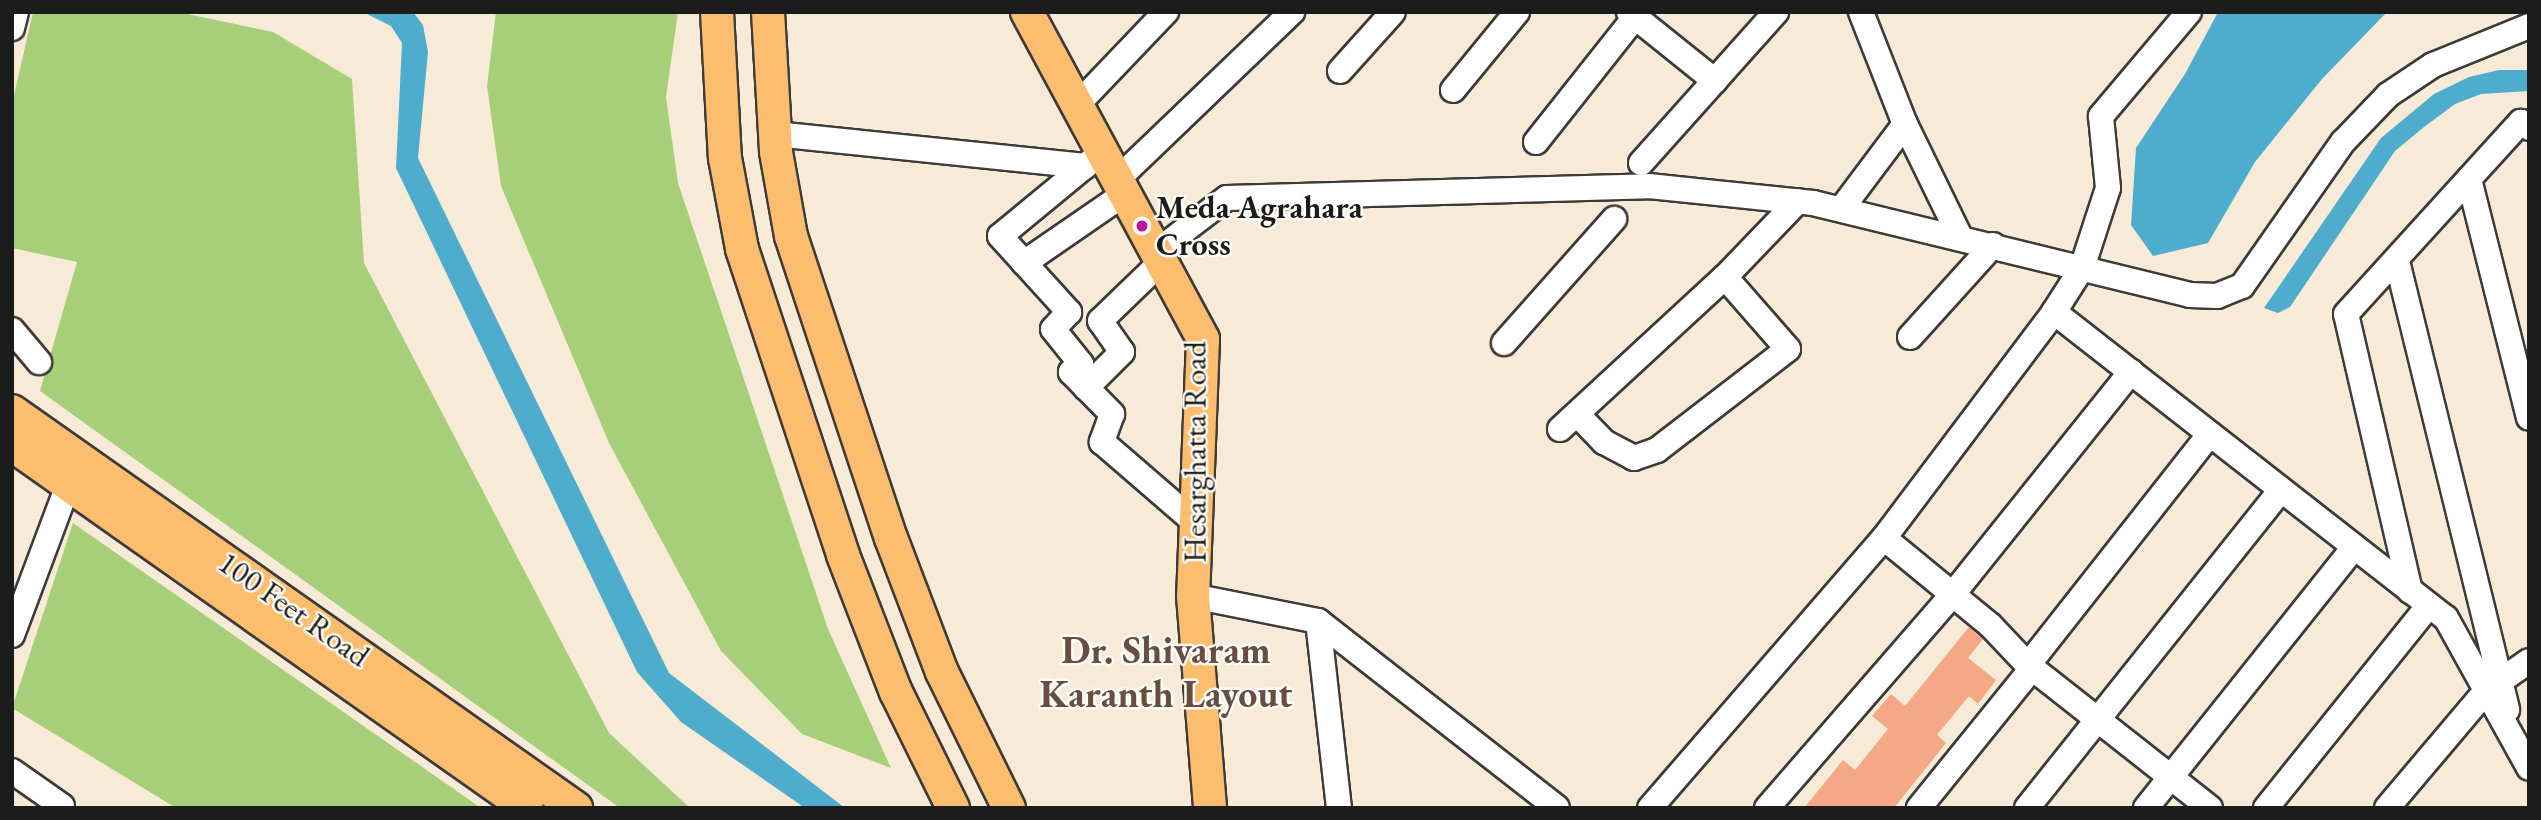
<!DOCTYPE html>
<html>
<head>
<meta charset="utf-8">
<style>
	body { margin:0 }
	#map { position:relative; width:2541px; height:820px; overflow:hidden; background:#f7ead7; font-family:"EB Garamond",serif }
	div>[style] { position:absolute }
	.green>* { inset:0; background:#a7cf79 }
	.water>* { inset:0; background:#4eadcd }
	.building>* { inset:0; background:#f5a885 }
	.roads { filter:drop-shadow(2px 0 #3d3b38) drop-shadow(-2px 0 #3d3b38) drop-shadow(0 2px #3d3b38) drop-shadow(0 -2px #3d3b38) }
	.minor>* { height:24px; margin:-12px; padding:0 12px; transform-origin:12px; border-radius:12px; background:#fff }
	.major>* { height:32px; margin:-16px; padding:0 16px; transform-origin:16px; border-radius:16px; background:#fcbd6f }
	.dots>* { width:19px; height:19px; translate:-50% -50%; box-sizing:border-box; border:4px solid #fdfcf7; border-radius:50% }
	span { translate:-50% -50%; white-space:nowrap; text-align:center; line-height:1.15; -webkit-text-stroke:5px #fdfcf7; paint-order:stroke }
	.poi-label { font-size:32px; color:#1c1c1c; font-weight:700 }
	.left { translate:0 -50%; text-align:left }
	.street-label { font-size:32px; color:#1c1c1c }
	.district-label { font-size:38px; color:#684d41; font-weight:700 }
	.frame { position:absolute; inset:0; border:14px solid #1c1c1c; pointer-events:none }
</style>
</head>
<body>
<div id="map">
	<div class="green">
		<i style="clip-path:polygon(33px 12px,178px 12px,273px 32px,352px 79px,364px 263px,609px 733px,690px 808px,620px 808px,40px 391px,77px 262px,12px 248px,12px 104px)"></i>
		<i style="clip-path:polygon(496px 12px,678px 12px,666px 97px,678px 183px,828px 629px,891px 768px,802px 734px,721px 651px,609px 443px,501px 186px,487px 86px)"></i>
		<i style="clip-path:polygon(73px 523px,481px 808px,176px 808px,12px 708px)"></i>
	</div>
	<div class="water">
		<i style="clip-path:polygon(363px 12px,413px 12px,423px 25px,428px 52px,418px 158px,669px 673px,845px 808px,805px 808px,681px 722px,637px 672px,396px 168px,402px 43px,391px 26px)"></i>
		<i style="clip-path:polygon(2218px 12px,2387px 12px,2322px 79px,2255px 162px,2208px 243px,2153px 256px,2131px 225px,2136px 148px,2185px 74px)"></i>
		<i style="clip-path:polygon(2499px 70px,2529px 70px,2529px 91px,2481px 94px,2455px 104px,2424px 127px,2395px 151px,2290px 307px,2278px 313px,2264px 308px,2381px 138px,2434px 94px,2469px 77px)"></i>
	</div>
	<div class="building">
		<i style="clip-path:polygon(1969px 627px,1983px 639px,1968px 658px,1996px 680px,1978px 704px,1969px 696px,1937px 735px,1946px 743px,1894px 808px,1804px 808px,1843px 760px,1855px 770px,1888px 729px,1872px 716px,1891px 694px,1905px 706px)"></i>
	</div>
	<div class="roads">
		<div class="minor">
			<i style="left:1629px;top:12px;width:110px;rotate:38.7deg"></i>
			<i style="left:1861px;top:12px;width:120px;rotate:68.6deg"></i>
			<i style="left:1905px;top:124px;width:126px;rotate:64deg"></i>
			<i style="left:12px;top:28px;width:16px;rotate:-76deg"></i>
			<i style="left:1340px;top:71px;width:79px;rotate:-48.1deg"></i>
			<i style="left:1453px;top:90px;width:101px;rotate:-50.6deg"></i>
			<i style="left:1077px;top:105px;width:129px;rotate:-46.3deg"></i>
			<i style="left:775px;top:134px;width:312px;rotate:5.9deg"></i>
			<i style="left:1536px;top:142px;width:166px;rotate:-51.6deg"></i>
			<i style="left:1102px;top:152px;width:132px;rotate:140.5deg"></i>
			<i style="left:1000px;top:236px;width:103px;rotate:47.8deg"></i>
			<i style="left:1069px;top:312px;width:23px;rotate:133deg"></i>
			<i style="left:1053px;top:329px;width:45px;rotate:51.3deg"></i>
			<i style="left:1081px;top:364px;width:13px;rotate:141deg"></i>
			<i style="left:1071px;top:372px;width:59px;rotate:45.7deg"></i>
			<i style="left:1112px;top:414px;width:30px;rotate:110deg"></i>
			<i style="left:1102px;top:442px;width:127px;rotate:40.8deg"></i>
			<i style="left:1641px;top:163px;width:203px;rotate:-48.2deg"></i>
			<i style="left:1114px;top:176px;width:8px;rotate:-7deg"></i>
			<i style="left:1122px;top:175px;width:236px;rotate:-43.8deg"></i>
			<i style="left:2469px;top:179px;width:246px;rotate:75.9deg"></i>
			<i style="left:1842px;top:208px;width:105px;rotate:-53.1deg"></i>
			<i style="left:1156px;top:252px;width:89px;rotate:-37.3deg"></i>
			<i style="left:1227px;top:198px;width:422px;rotate:-1.6deg"></i>
			<i style="left:1649px;top:186px;width:165px;rotate:5.9deg"></i>
			<i style="left:1813px;top:203px;width:388px;rotate:13.7deg"></i>
			<i style="left:2190px;top:295px;width:27px;rotate:2deg"></i>
			<i style="left:2217px;top:296px;width:27px;rotate:-22deg"></i>
			<i style="left:2242px;top:286px;width:176px;rotate:-55deg"></i>
			<i style="left:2343px;top:142px;width:65px;rotate:-46.2deg"></i>
			<i style="left:2388px;top:95px;width:54px;rotate:-33.7deg"></i>
			<i style="left:2433px;top:65px;width:104px;rotate:-22.1deg"></i>
			<i style="left:2397px;top:261px;width:462px;rotate:76.2deg"></i>
			<i style="left:1024px;top:263px;width:121px;rotate:-34.6deg"></i>
			<i style="left:2054px;top:312px;width:497px;rotate:38deg"></i>
			<i style="left:2446px;top:618px;width:171px;rotate:61deg"></i>
			<i style="left:12px;top:330px;width:42px;rotate:49.8deg"></i>
			<i style="left:1910px;top:337px;width:124px;rotate:-47.9deg"></i>
			<i style="left:1504px;top:343px;width:166px;rotate:-48.4deg"></i>
			<i style="left:1086px;top:388px;width:51px;rotate:-45deg"></i>
			<i style="left:1122px;top:352px;width:38px;rotate:-125deg"></i>
			<i style="left:1100px;top:321px;width:85px;rotate:-44deg"></i>
			<i style="left:1577px;top:414px;width:39px;rotate:46deg"></i>
			<i style="left:1604px;top:442px;width:34px;rotate:28deg"></i>
			<i style="left:1634px;top:458px;width:24px;rotate:-19deg"></i>
			<i style="left:1657px;top:450px;width:165px;rotate:-37.6deg"></i>
			<i style="left:1788px;top:349px;width:96px;rotate:-131.2deg"></i>
			<i style="left:1725px;top:277px;width:105px;rotate:-46.2deg"></i>
			<i style="left:1560px;top:429px;width:224px;rotate:-42.7deg"></i>
			<i style="left:1884px;top:538px;width:137px;rotate:39.4deg"></i>
			<i style="left:1990px;top:625px;width:55px;rotate:46.5deg"></i>
			<i style="left:2028px;top:665px;width:7px;rotate:82deg"></i>
			<i style="left:2029px;top:672px;width:175px;rotate:129deg"></i>
			<i style="left:2410px;top:591px;width:284px;rotate:-103deg"></i>
			<i style="left:2346px;top:314px;width:260px;rotate:-47.7deg"></i>
			<i style="left:2521px;top:122px;width:10px;rotate:37deg"></i>
			<i style="left:1193px;top:596px;width:127px;rotate:11.3deg"></i>
			<i style="left:1318px;top:621px;width:303px;rotate:38deg"></i>
			<i style="left:1318px;top:621px;width:188px;rotate:83.6deg"></i>
			<i style="left:12px;top:635px;width:160px;rotate:-69.5deg"></i>
			<i style="left:12px;top:771px;width:61px;rotate:35deg"></i>
			<i style="left:1650px;top:808px;width:357px;rotate:-49.1deg"></i>
			<i style="left:1884px;top:538px;width:283px;rotate:-53deg"></i>
			<i style="left:2054px;top:312px;width:52px;rotate:-57.5deg"></i>
			<i style="left:2082px;top:268px;width:84px;rotate:-72deg"></i>
			<i style="left:2108px;top:188px;width:72px;rotate:-95.6deg"></i>
			<i style="left:2101px;top:116px;width:136px;rotate:-49.8deg"></i>
			<i style="left:1767px;top:808px;width:284px;rotate:-49deg"></i>
			<i style="left:1953px;top:594px;width:285px;rotate:-51.3deg"></i>
			<i style="left:2027px;top:808px;width:407px;rotate:-51.4deg"></i>
			<i style="left:2146px;top:808px;width:334px;rotate:-51.4deg"></i>
			<i style="left:2210px;top:808px;width:231px;rotate:-141.8deg"></i>
			<i style="left:2028px;top:665px;width:294px;rotate:-51.8deg"></i>
			<i style="left:2266px;top:808px;width:260px;rotate:-51.2deg"></i>
			<i style="left:2387px;top:808px;width:153px;rotate:-49.8deg"></i>
			<i style="left:2486px;top:691px;width:52px;rotate:-34.9deg"></i>
		</div>
		<div class="major">
			<i style="left:717px;top:12px;width:146px;rotate:86.9deg"></i>
			<i style="left:725px;top:158px;width:93px;rotate:79.4deg"></i>
			<i style="left:742px;top:249px;width:322px;rotate:71.7deg"></i>
			<i style="left:843px;top:555px;width:147px;rotate:68.9deg"></i>
			<i style="left:896px;top:692px;width:129px;rotate:63.8deg"></i>
			<i style="left:768px;top:12px;width:140px;rotate:86.7deg"></i>
			<i style="left:776px;top:152px;width:85px;rotate:79.9deg"></i>
			<i style="left:791px;top:236px;width:318px;rotate:71.7deg"></i>
			<i style="left:891px;top:538px;width:143px;rotate:69.2deg"></i>
			<i style="left:942px;top:672px;width:152px;rotate:63.8deg"></i>
			<i style="left:1027px;top:12px;width:371px;rotate:61.7deg"></i>
			<i style="left:1203px;top:339px;width:257px;rotate:92.2deg"></i>
			<i style="left:1193px;top:596px;width:213px;rotate:85.4deg"></i>
			<i style="left:12px;top:411px;width:690px;rotate:35.14deg"></i>
			<i style="left:12px;top:445px;width:630px;rotate:35.18deg"></i>
		</div>
	</div>
	<div class="dots">
		<i style="left:1142px;top:226px;background:#b5179e"></i>
	</div>
	<div class="poi-label">
		<span class="left" style="left:1156px;top:226px">Meda Agrahara<br>Cross</span>
	</div>
	<div class="street-label">
		<span style="left:1195px;top:452px;rotate:-90deg">Hesarghatta Road</span>
		<span style="left:294px;top:609px;rotate:35deg">100 Feet Road</span>
	</div>
	<div class="district-label">
		<span style="left:1166px;top:672px">Dr. Shivaram<br>Karanth Layout</span>
	</div>
	<div class="frame"></div>
</div>
</body>
</html>
